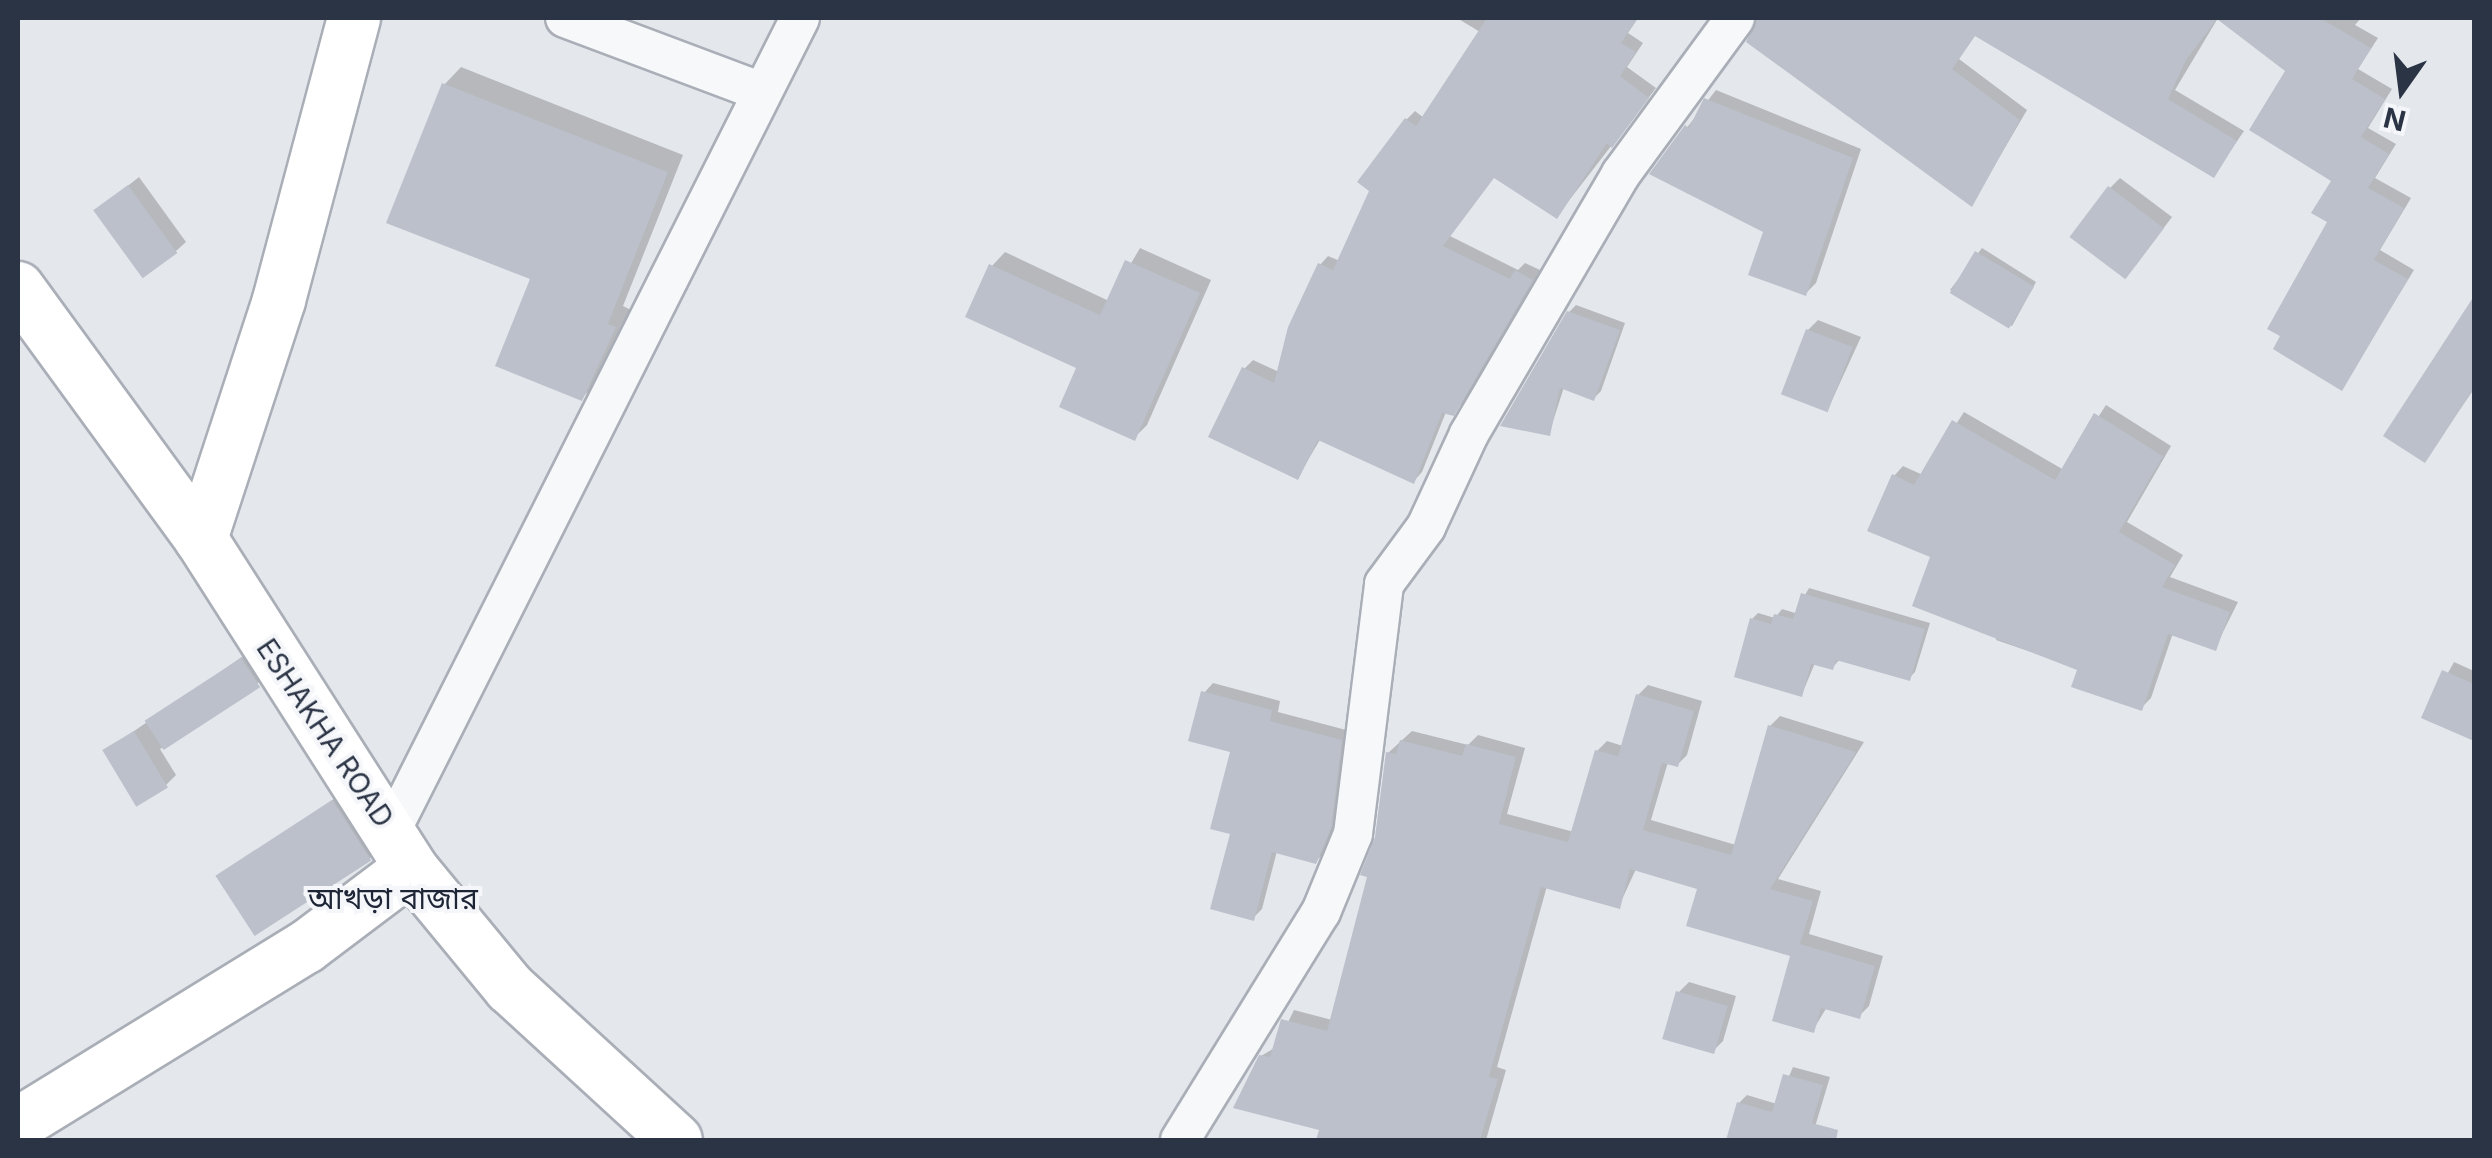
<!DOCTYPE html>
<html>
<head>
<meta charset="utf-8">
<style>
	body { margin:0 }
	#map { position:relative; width:2492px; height:1158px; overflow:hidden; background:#e4e7ec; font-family:Inter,"Noto Sans Bengali",sans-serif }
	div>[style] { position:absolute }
	.shadow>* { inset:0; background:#0003 }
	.building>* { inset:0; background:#bbc0ca; transform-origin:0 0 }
	.roads { filter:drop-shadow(2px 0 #a9aeb7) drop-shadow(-2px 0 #a9aeb7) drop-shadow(0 2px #a9aeb7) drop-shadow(0 -2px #a9aeb7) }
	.street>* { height:38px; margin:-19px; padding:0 19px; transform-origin:19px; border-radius:19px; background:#f7f8fa }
	.secondary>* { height:52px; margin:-26px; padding:0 26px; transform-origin:26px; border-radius:26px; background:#fff }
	span { translate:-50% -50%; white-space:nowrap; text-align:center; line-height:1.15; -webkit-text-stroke:8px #f4f6f9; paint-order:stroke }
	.street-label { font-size:28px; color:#2b3445 }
	.neighbourhood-label { font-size:30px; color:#1d2536 }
	.frame { position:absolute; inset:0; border:20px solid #2b3445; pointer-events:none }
	.north { position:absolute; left:2352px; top:40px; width:100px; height:100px; -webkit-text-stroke:8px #f4f6f9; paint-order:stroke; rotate:194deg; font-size:28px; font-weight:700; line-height:40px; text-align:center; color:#2b3445 }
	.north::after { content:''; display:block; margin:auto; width:35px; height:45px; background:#2b3445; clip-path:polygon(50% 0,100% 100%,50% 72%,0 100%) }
</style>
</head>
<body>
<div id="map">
	<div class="shadow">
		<i style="clip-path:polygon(1457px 18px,1638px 18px,1628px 33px,1643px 43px,1627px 67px,1656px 88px,1557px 216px,1495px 175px,1450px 236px,1518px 270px,1525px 263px,1540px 270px,1462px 404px,1446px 412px,1422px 472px,1414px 481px,1321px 438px,1298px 477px,1244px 369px,1253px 360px,1279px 372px,1320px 265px,1328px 256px,1340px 261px,1406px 120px,1415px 111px,1424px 118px,1480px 32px)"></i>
		<i style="clip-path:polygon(2218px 18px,2175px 90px,2244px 131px,2214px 175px,1976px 34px,1959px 59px,2027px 110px,1972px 204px,1759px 18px)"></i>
		<i style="clip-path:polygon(2219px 18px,2361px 18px,2355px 25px,2378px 38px,2358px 69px,2392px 89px,2368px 128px,2396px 144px,2375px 178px,2411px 198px,2380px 250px,2414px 270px,2342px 388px,2330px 222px,2334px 181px,2289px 70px)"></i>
		<i style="clip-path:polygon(461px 67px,683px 155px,623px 306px,631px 310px,599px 380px,582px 398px,444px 85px)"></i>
		<i style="clip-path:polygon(1716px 90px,1861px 149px,1816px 283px,1806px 293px,1767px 231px,1652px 173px)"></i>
		<i style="clip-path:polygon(139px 177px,186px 242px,176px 251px,96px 211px)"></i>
		<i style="clip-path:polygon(2120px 178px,2172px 217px,2136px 265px,2110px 188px)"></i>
		<i style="clip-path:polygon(1140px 248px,1211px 280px,1147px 425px,1134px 438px,992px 266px,1005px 252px,1109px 301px)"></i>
		<i style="clip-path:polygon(1982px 248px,2036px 282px,2012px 326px,1950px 290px)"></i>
		<i style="clip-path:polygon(1576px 305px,1625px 323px,1601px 391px,1594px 398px,1564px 387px,1549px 434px,1569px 312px)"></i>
		<i style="clip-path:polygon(2473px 308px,2474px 389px,2425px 460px)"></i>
		<i style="clip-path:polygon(1818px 320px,1861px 337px,1828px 409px,1808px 330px)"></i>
		<i style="clip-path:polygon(2106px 405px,2171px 446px,2127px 522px,2183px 555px,2170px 577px,2238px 602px,2215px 648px,2173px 633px,2151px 698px,2141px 708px,2080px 669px,1996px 640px,1998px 633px,1933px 556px,1894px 476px,1903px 466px,1923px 475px,1964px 412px,2064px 470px)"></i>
		<i style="clip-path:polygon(1809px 588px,1930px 623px,1915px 672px,1909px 678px,1840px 659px,1833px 667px,1815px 663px,1802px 694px,1752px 619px,1758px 613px,1775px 618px,1782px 609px,1795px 613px)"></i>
		<i style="clip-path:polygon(252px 650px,268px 676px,160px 749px,176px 775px,166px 785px,105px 751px)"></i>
		<i style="clip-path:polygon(2454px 662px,2474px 671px,2474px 738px,2424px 716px)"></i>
		<i style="clip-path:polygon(1213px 683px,1280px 701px,1278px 712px,1350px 731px,1339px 817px,1325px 852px,1316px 861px,1277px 851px,1262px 909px,1253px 918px,1233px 832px,1233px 750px,1204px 693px)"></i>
		<i style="clip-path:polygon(1648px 685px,1702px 701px,1687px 755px,1677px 765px,1668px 762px,1651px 820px,1736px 845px,1770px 726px,1780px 716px,1864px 742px,1778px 879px,1821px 891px,1809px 934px,1883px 956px,1869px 1006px,1859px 1016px,1827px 1007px,1813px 1030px,1794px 955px,1700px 887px,1636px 869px,1619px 906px,1547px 886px,1497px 1067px,1506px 1070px,1486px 1140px,1319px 1140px,1322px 1128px,1261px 1056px,1276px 1047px,1294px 1010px,1332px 1020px,1378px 837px,1388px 753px,1412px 731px,1468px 745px,1478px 735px,1525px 748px,1507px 814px,1574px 832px,1597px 751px,1607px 741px,1623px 746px,1638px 695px)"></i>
		<i style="clip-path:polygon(343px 792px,379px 849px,369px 859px,234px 875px)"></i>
		<i style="clip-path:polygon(1689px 982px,1736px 996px,1723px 1041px,1713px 1051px,1679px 992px)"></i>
		<i style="clip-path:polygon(1793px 1067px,1830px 1077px,1811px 1140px,1728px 1140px,1739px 1103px,1747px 1095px,1777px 1104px)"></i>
	</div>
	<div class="building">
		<i style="clip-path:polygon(1487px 18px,1638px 18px,1621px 43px,1636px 52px,1620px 76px,1649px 98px,1612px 148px,1607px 143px,1557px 219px,1494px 178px,1443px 246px,1510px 279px,1515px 270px,1533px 280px,1454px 416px,1442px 413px,1414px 484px,1318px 440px,1298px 480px,1208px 437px,1242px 367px,1274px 383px,1288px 327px,1318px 263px,1333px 270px,1369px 191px,1357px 182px,1405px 118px,1416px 126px)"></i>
		<i style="clip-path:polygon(1757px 18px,2320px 18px,2371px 48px,2352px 79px,2385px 99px,2361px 137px,2389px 154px,2368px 188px,2404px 208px,2374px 260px,2408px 279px,2342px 391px,2273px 349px,2280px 336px,2267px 329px,2327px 222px,2311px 213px,2331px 181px,2249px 130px,2285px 71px,2217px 19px,2186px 60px,2168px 99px,2237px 141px,2214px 178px,1975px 36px,1952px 69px,2020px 120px,1972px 207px,1746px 42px)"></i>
		<i style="clip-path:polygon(442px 83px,668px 172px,608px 324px,616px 327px,582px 401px,495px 366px,530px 279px,386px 223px)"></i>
		<i style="clip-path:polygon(1704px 98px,1853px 158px,1806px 296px,1748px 275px,1763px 232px,1649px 174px,1685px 125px,1689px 128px)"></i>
		<i style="left:128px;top:185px;width:84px;height:43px;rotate:54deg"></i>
		<i style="left:2108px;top:186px;width:70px;height:64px;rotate:37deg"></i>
		<i style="left:1975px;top:251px;width:69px;height:49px;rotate:31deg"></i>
		<i style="clip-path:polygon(1125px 260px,1200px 293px,1135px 441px,1059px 407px,1076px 368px,965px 317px,989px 264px,1100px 315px)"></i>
		<i style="clip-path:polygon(2474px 296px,2474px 388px,2425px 463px,2383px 436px)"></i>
		<i style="clip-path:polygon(1567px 311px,1620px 330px,1594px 401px,1560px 388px,1550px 436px,1500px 426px)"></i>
		<i style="left:1806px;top:329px;width:50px;height:70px;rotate:21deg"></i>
		<i style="clip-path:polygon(2094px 413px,2163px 456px,2119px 532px,2175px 565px,2162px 587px,2230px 612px,2216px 651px,2168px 634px,2142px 711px,2071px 687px,2077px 670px,1912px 606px,1930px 557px,1867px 531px,1892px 474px,1914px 485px,1952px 420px,2055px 480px)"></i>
		<i style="clip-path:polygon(1801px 593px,1925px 629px,1910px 681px,1836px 660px,1833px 670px,1811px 664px,1802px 697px,1734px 677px,1750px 618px,1771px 624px,1774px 614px,1793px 619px)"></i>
		<i style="left:241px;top:658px;width:35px;height:115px;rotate:57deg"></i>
		<i style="clip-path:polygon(2442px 670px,2474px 684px,2474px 741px,2421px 718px)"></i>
		<i style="clip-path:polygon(1201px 691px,1272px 710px,1270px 721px,1342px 740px,1331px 828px,1316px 864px,1272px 852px,1254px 921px,1210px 909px,1230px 834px,1210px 829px,1230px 752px,1188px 741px)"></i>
		<i style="clip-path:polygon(1636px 694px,1694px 711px,1678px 767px,1662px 763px,1643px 830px,1731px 855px,1768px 725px,1856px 752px,1770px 889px,1813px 901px,1800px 944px,1875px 966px,1860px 1019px,1821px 1008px,1814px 1033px,1772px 1021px,1790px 956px,1686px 926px,1697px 889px,1630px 869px,1620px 909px,1541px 887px,1489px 1077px,1498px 1079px,1480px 1140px,1316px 1140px,1319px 1130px,1233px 1108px,1259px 1055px,1270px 1057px,1281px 1019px,1327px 1031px,1367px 877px,1360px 875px,1375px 837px,1386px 752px,1396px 754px,1400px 740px,1462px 756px,1466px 744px,1516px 757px,1499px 824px,1568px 842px,1595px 750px,1618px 756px)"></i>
		<i style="left:134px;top:731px;width:66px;height:37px;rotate:59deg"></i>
		<i style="left:332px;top:800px;width:72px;height:139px;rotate:57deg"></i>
		<i style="left:1676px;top:991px;width:54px;height:50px;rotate:16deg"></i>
		<i style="clip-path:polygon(1783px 1074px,1823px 1085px,1812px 1123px,1838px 1130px,1836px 1140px,1726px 1140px,1737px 1102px,1772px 1112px)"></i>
	</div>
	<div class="roads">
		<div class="street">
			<i style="left:565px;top:18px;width:207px;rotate:20.6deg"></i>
			<i style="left:391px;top:831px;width:910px;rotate:-63.29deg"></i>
			<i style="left:1180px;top:1140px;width:268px;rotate:-58.3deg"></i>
			<i style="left:1321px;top:912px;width:84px;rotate:-67.7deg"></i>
			<i style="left:1353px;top:834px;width:252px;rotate:-82.9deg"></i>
			<i style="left:1384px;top:584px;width:71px;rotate:-53.6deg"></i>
			<i style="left:1426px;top:527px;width:102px;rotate:-65.2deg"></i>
			<i style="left:1469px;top:434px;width:301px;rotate:-59.7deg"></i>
			<i style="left:1621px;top:174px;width:193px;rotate:-53.8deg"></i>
		</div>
		<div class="secondary">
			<i style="left:18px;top:288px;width:311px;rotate:53.9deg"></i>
			<i style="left:201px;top:539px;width:390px;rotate:57.4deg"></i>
			<i style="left:411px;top:868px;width:156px;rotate:50.5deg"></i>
			<i style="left:510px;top:988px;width:225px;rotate:42.5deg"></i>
			<i style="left:201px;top:539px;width:251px;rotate:-71.9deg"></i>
			<i style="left:279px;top:300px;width:292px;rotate:-75.1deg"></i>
			<i style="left:18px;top:1124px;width:338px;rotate:-31.6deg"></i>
			<i style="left:306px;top:947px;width:131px;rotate:-37deg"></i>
		</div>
	</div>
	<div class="street-label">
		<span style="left:325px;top:733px;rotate:56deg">ESHAKHA ROAD</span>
	</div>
	<div class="neighbourhood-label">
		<span style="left:393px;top:898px">আখড়া বাজার</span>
	</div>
	<div class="frame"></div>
	<div class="north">N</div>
</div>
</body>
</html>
